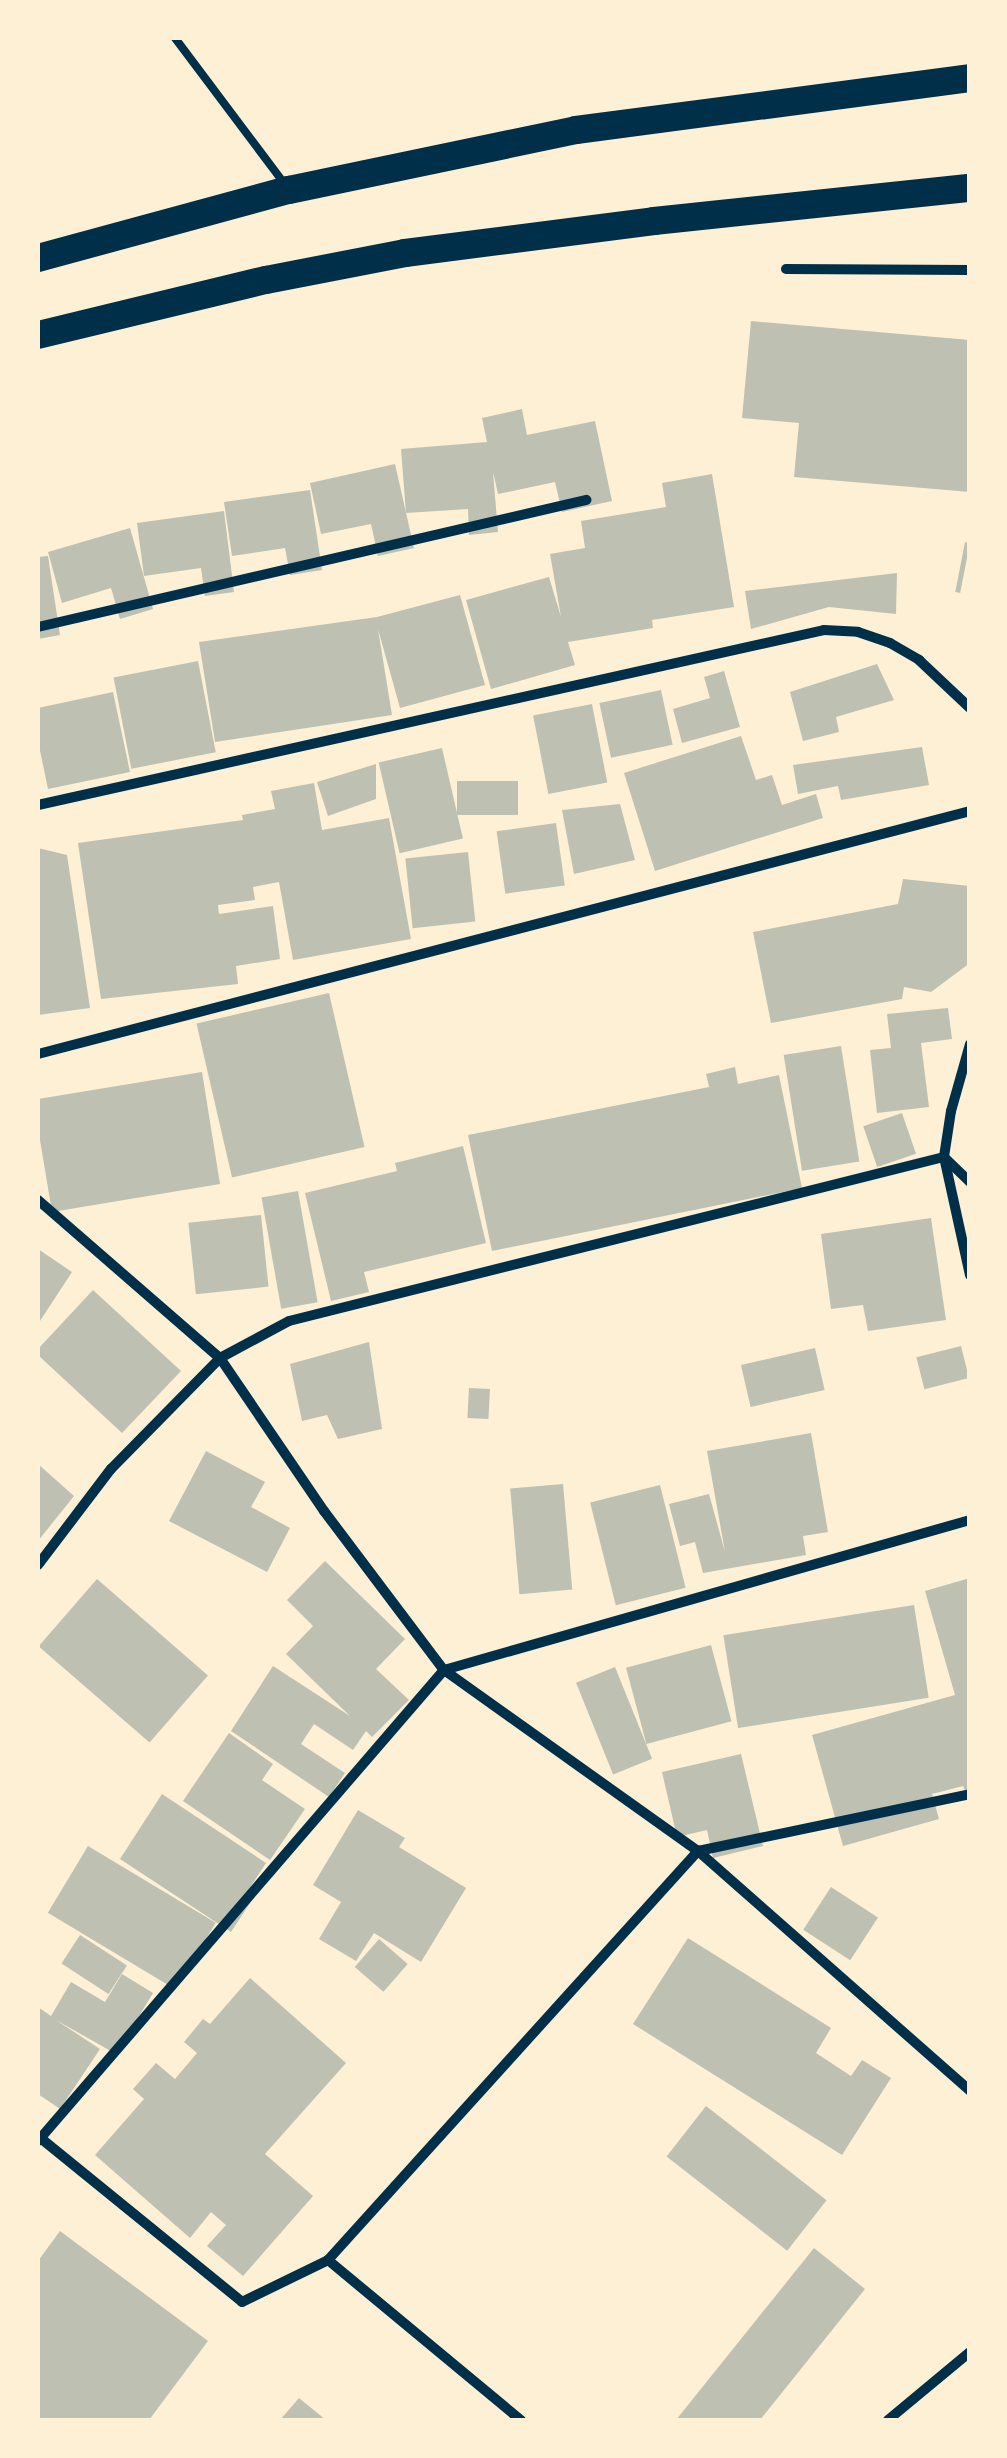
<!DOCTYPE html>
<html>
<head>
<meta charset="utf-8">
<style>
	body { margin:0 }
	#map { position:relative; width:1007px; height:2458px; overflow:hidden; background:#fdf0d5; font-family:"Source Sans 3",sans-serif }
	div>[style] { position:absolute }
	.building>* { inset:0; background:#bec0b2; transform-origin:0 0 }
	.service>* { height:8px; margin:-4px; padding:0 4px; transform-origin:4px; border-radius:4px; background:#003049 }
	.minor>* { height:10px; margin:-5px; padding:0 5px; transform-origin:5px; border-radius:5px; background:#003049 }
	.trunk>* { height:28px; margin:-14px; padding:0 14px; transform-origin:14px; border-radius:14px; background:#003049 }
	span { translate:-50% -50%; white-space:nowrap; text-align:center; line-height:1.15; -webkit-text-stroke:9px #fdf0d5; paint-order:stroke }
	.frame { position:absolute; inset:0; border:40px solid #fdf0d5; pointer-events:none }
</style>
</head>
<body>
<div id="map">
	<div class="building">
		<i style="clip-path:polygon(751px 321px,970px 340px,970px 492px,794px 477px,799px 423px,742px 418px)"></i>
		<i style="clip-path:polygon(522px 409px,527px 435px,595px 421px,612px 501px,562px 512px,555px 482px,498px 494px,493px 472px,498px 532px,469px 535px,468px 509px,406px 513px,401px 449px,487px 442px,482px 418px)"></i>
		<i style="clip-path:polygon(395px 464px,414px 548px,378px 556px,371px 524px,321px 534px,310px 483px)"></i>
		<i style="clip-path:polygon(712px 474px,734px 607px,652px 620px,653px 628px,568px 642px,575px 665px,491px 689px,466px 600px,549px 577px,561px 617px,550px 554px,585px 548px,581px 521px,666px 507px,662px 483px)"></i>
		<i style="clip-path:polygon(310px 490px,322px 570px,290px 575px,285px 548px,232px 556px,224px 502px)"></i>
		<i style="clip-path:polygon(224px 511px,234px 592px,205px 596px,201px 568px,144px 576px,137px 523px)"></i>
		<i style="clip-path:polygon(130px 528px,153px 609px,120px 619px,111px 588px,62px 603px,48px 552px)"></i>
		<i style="left:965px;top:542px;width:5px;height:51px;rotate:11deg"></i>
		<i style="clip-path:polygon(48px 556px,60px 635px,38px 639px,38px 557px)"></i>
		<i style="clip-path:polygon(897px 573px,896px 614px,829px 607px,751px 629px,745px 591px)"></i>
		<i style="clip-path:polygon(460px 595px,485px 685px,400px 708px,378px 629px,392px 715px,215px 742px,199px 642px,377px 617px)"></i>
		<i style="left:198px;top:661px;width:93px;height:86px;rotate:79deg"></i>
		<i style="clip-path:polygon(877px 664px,894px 700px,836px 717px,839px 732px,803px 741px,790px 692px)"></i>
		<i style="clip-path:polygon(724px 671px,740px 727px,682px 743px,673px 709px,710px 698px,704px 677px)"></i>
		<i style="left:661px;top:690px;width:56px;height:63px;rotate:78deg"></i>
		<i style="clip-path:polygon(113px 692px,130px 772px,48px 789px,38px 741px,38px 708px)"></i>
		<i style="left:592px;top:704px;width:80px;height:60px;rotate:79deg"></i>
		<i style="clip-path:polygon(741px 736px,756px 780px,772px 775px,782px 805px,816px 794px,823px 818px,655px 871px,624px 773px)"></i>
		<i style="clip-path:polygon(922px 747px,929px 785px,841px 800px,838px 786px,798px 794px,793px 765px)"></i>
		<i style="left:442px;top:748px;width:93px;height:65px;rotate:77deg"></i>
		<i style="clip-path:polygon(376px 764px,376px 799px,328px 816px,317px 782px)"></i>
		<i style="left:518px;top:781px;width:34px;height:61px;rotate:90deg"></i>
		<i style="clip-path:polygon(314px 783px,322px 830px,389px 818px,411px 939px,293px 960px,279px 882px,253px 887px,255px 900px,218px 905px,219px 914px,273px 906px,280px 959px,236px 966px,238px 984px,101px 999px,78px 843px,243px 820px,242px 815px,275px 809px,271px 791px)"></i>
		<i style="clip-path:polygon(620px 804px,635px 860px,574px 874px,562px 810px)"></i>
		<i style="left:556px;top:823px;width:63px;height:60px;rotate:82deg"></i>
		<i style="clip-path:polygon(38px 848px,67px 855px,90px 1008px,38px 1015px)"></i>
		<i style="left:468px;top:852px;width:70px;height:63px;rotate:84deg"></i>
		<i style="clip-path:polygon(903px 879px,970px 886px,970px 963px,931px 992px,904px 987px,902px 999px,771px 1023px,753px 932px,898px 904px)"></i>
		<i style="left:329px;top:993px;width:158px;height:136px;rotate:77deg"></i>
		<i style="clip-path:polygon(948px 1008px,952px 1039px,921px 1043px,929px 1107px,877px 1113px,870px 1050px,891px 1048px,887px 1014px)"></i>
		<i style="left:841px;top:1046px;width:117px;height:58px;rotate:81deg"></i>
		<i style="clip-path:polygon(735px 1067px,738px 1084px,779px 1075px,802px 1188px,492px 1251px,468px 1135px,709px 1087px,706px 1074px)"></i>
		<i style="clip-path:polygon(202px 1072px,220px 1184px,52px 1212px,38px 1128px,38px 1099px)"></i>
		<i style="left:902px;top:1113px;width:43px;height:41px;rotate:71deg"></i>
		<i style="clip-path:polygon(463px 1146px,486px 1243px,364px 1272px,369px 1292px,331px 1301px,305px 1193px,397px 1171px,395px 1163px)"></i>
		<i style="left:298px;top:1191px;width:113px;height:37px;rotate:80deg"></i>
		<i style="left:261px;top:1215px;width:72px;height:73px;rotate:84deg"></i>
		<i style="clip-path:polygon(931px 1218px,946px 1320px,868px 1331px,863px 1305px,831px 1309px,821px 1234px)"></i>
		<i style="clip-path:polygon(38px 1249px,72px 1272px,38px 1324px)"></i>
		<i style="clip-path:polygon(93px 1290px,181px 1371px,122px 1433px,38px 1355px,38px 1349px)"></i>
		<i style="clip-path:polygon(369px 1342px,382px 1429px,338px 1439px,327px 1415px,302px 1421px,290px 1364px)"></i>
		<i style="left:961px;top:1346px;width:33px;height:46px;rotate:76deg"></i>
		<i style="left:815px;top:1348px;width:43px;height:76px;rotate:77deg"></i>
		<i style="left:469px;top:1388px;width:21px;height:30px;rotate:3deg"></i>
		<i style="clip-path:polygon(811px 1433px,828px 1532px,803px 1536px,806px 1555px,703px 1573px,695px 1542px,680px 1546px,669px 1504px,709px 1494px,725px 1552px,707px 1451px)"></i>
		<i style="clip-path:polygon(206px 1451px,265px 1482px,251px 1507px,290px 1528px,267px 1572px,169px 1521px)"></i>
		<i style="clip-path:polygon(38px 1464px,74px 1496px,38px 1541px)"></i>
		<i style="left:563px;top:1484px;width:106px;height:53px;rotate:85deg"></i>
		<i style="left:660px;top:1485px;width:106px;height:72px;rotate:76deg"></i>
		<i style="clip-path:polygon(325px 1561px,405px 1639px,376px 1669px,409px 1700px,372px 1737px,366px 1731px,353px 1750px,314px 1724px,301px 1744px,345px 1773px,329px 1797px,231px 1731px,273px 1666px,350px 1716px,286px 1654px,313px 1626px,287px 1600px)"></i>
		<i style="clip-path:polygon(970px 1578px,970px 1803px,963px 1786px,932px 1794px,939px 1819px,843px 1846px,812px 1735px,955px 1695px,925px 1591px)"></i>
		<i style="left:97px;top:1579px;width:147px;height:89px;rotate:41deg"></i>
		<i style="left:914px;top:1605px;width:94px;height:193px;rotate:81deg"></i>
		<i style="left:711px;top:1645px;width:79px;height:88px;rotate:75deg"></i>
		<i style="left:615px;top:1667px;width:99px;height:42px;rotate:68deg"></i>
		<i style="clip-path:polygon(229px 1733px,273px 1764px,262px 1780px,305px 1809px,270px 1860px,183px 1801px)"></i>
		<i style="clip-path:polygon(741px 1754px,763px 1846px,713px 1858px,707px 1830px,677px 1837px,662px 1772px)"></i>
		<i style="clip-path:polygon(162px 1794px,266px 1863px,245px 1895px,252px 1900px,231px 1932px,120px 1859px)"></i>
		<i style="clip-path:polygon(358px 1810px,405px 1838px,399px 1847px,466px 1888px,421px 1962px,374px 1933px,356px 1961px,319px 1939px,341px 1902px,313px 1885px)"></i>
		<i style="left:88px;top:1846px;width:149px;height:78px;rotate:31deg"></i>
		<i style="left:831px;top:1887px;width:56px;height:51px;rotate:33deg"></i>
		<i style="left:80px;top:1935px;width:56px;height:34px;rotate:33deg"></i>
		<i style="clip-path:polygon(688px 1938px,831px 2028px,816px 2053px,851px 2076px,862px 2060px,891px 2078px,842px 2155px,633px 2024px)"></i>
		<i style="left:379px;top:1939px;width:38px;height:37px;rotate:41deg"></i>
		<i style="clip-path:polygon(122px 1974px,153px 1993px,116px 2054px,56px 2020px,100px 2049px,60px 2109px,38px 2094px,38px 2007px,51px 2016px,71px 1982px,105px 2002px)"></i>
		<i style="clip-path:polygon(250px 1978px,346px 2063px,265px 2154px,313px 2196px,243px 2276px,207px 2246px,226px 2225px,211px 2212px,190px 2238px,95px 2155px,144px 2099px,133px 2089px,156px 2063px,175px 2079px,197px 2053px,184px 2042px,203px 2019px,210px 2024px)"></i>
		<i style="left:706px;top:2106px;width:153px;height:64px;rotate:38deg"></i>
		<i style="clip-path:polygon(60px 2231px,208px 2341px,149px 2420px,38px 2420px,38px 2261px)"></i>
		<i style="clip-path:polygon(814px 2248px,865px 2289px,760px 2420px,676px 2420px)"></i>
		<i style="clip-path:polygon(299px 2398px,326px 2420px,280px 2420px)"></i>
	</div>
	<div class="service">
		<i style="left:175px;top:38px;width:185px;rotate:53.1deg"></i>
	</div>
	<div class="minor">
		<i style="left:786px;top:269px;width:184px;rotate:0.3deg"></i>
		<i style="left:38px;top:627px;width:563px;rotate:-13.05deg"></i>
		<i style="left:38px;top:805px;width:805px;rotate:-12.55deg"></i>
		<i style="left:824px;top:630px;width:34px;rotate:3deg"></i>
		<i style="left:858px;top:632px;width:34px;rotate:19deg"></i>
		<i style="left:890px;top:643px;width:34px;rotate:30deg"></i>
		<i style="left:919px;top:660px;width:70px;rotate:43.3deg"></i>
		<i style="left:970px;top:1044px;width:70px;rotate:105.8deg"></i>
		<i style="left:951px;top:1111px;width:47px;rotate:98.7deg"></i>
		<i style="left:944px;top:1157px;width:121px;rotate:77.6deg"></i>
		<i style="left:38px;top:1054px;width:963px;rotate:-14.61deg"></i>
		<i style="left:38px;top:1200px;width:241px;rotate:41deg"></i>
		<i style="left:220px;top:1358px;width:185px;rotate:55.8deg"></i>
		<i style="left:324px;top:1511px;width:199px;rotate:53deg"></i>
		<i style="left:444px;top:1670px;width:312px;rotate:35.5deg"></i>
		<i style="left:698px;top:1851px;width:363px;rotate:41.4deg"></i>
		<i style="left:38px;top:1565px;width:121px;rotate:-52.8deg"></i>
		<i style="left:111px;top:1469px;width:156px;rotate:-45.5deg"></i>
		<i style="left:220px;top:1358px;width:78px;rotate:-28.2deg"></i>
		<i style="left:289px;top:1321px;width:675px;rotate:-14.06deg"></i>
		<i style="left:944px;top:1157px;width:36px;rotate:44deg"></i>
		<i style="left:38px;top:2136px;width:263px;rotate:39.1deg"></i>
		<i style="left:242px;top:2302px;width:96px;rotate:-26deg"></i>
		<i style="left:328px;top:2260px;width:552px;rotate:-47.87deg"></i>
		<i style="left:698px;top:1851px;width:278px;rotate:-11.8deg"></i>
		<i style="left:38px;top:2141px;width:622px;rotate:-49.24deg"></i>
		<i style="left:444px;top:1670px;width:547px;rotate:-15.92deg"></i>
		<i style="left:328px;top:2260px;width:251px;rotate:39.7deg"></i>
		<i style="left:888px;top:2420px;width:107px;rotate:-39.7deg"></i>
	</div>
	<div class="trunk">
		<i style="left:38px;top:258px;width:260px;rotate:-15.2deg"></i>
		<i style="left:289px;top:190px;width:293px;rotate:-11.8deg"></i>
		<i style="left:576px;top:130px;width:397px;rotate:-7.5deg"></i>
		<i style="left:38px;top:335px;width:235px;rotate:-13.6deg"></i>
		<i style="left:266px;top:280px;width:142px;rotate:-11deg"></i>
		<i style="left:405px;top:253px;width:251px;rotate:-7.3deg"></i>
		<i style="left:654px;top:221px;width:318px;rotate:-6deg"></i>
	</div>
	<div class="frame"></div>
</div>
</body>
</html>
